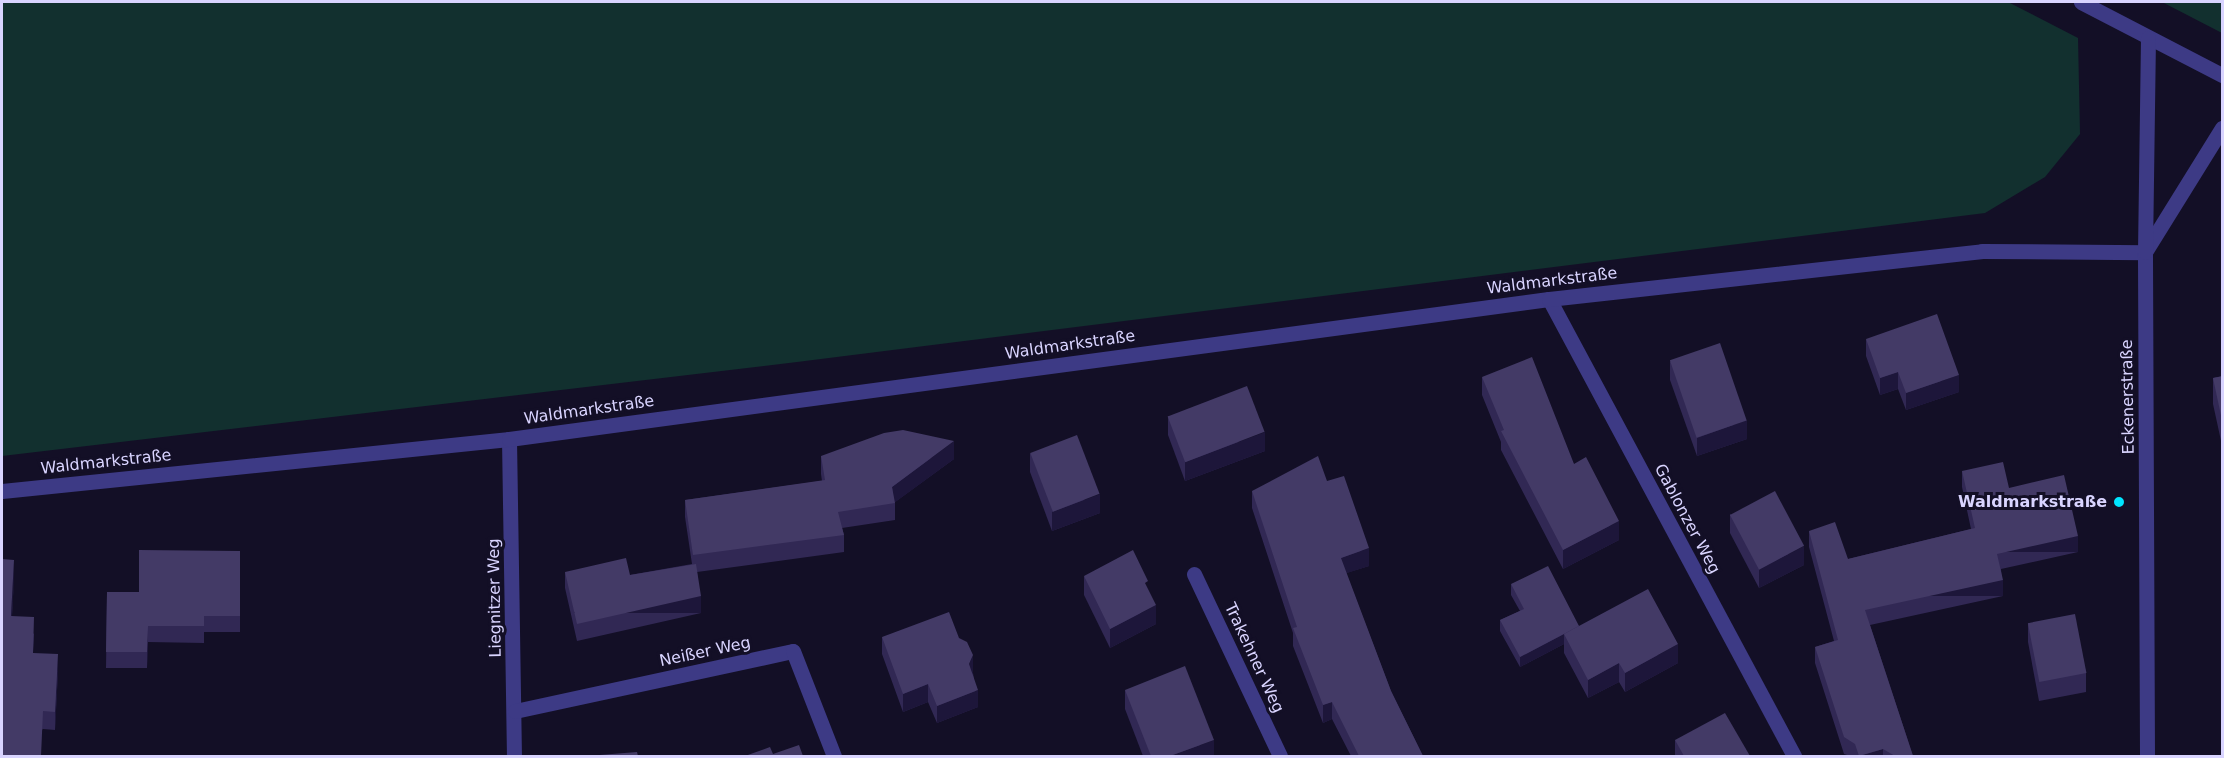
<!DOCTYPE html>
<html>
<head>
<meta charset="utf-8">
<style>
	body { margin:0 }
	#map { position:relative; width:2224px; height:758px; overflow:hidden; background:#130f26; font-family:"DejaVu Sans",sans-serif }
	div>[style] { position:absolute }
	.green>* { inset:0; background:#12302f }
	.service>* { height:15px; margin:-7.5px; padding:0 7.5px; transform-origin:7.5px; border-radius:7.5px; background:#3d3a85 }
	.minor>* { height:15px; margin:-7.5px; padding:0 7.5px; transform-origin:7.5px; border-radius:7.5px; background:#3d3a85 }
	.wall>* { inset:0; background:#312854 }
	.shaded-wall>* { inset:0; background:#1d163a; transform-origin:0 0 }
	.building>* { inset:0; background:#433a66; transform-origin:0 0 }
	.dots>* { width:16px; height:16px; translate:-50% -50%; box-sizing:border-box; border:3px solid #130f26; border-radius:50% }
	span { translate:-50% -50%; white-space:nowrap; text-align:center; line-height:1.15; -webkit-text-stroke:6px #130f26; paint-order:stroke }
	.street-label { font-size:16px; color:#d9d4ff }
	.poi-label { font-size:16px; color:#d9d4ff; font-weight:700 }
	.right { translate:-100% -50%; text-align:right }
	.frame { position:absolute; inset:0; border:3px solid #d9d4ff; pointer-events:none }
</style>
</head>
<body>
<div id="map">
	<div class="green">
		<i style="clip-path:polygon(2px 2px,2008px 2px,2078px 38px,2080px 134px,2045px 177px,1985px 213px,797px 362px,2px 456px)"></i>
		<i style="clip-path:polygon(2162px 2px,2222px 2px,2222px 33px)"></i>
	</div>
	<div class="service">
		<i style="left:2145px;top:252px;width:146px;rotate:-58.2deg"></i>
	</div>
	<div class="minor">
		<i style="left:2081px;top:2px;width:159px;rotate:27.4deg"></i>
		<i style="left:1549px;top:299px;width:519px;rotate:61.8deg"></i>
		<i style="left:509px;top:439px;width:317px;rotate:89.1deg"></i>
		<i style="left:2px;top:491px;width:510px;rotate:-5.86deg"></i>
		<i style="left:509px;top:439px;width:1049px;rotate:-7.67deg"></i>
		<i style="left:1549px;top:299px;width:436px;rotate:-6.3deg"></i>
		<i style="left:1982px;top:251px;width:163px;rotate:0.4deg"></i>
		<i style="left:1194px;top:574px;width:201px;rotate:64.7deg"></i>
		<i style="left:515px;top:711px;width:284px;rotate:-12.2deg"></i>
		<i style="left:793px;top:651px;width:113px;rotate:68.7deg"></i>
		<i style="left:2147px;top:756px;width:504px;rotate:-90.23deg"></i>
		<i style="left:2145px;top:252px;width:214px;rotate:-89.2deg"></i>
	</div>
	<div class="wall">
		<i style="clip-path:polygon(1866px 339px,1959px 392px,1906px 410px,1898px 389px,1880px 395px,1866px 356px)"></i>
		<i style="clip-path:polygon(1670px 361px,1747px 439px,1697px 456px,1670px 380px)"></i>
		<i style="clip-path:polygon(2223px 376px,2223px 450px,2213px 404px,2213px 378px)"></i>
		<i style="clip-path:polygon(1482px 377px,1574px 464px,1619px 540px,1563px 569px,1501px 450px,1501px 442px,1482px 395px)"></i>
		<i style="clip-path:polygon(1168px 416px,1265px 451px,1185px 481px,1168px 435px)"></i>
		<i style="clip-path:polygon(1030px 453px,1100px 513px,1052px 531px,1030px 472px)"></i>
		<i style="clip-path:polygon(821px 456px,954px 459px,895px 502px,895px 520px,842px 528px,844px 535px,844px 552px,697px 572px,701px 613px,577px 641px,565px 588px,565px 572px,630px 575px,692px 564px,685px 517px,685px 500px,822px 481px,821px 474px)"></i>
		<i style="clip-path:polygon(1962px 471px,2009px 488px,2078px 552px,2001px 569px,2003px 596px,1870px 625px,1913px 756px,1850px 756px,1844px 754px,1815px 663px,1815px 647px,1834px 641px,1809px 547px,1809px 531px,1848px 559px,1971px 529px,1962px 487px)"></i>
		<i style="clip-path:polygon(1327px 481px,1369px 566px,1346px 573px,1391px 691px,1423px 756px,1351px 756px,1332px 719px,1323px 723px,1293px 646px,1293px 633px,1252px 508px,1252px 491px)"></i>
		<i style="clip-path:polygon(1730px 514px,1804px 565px,1759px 588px,1730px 533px)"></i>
		<i style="clip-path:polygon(240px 551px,240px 632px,204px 632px,204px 643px,148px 642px,147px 668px,106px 668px,107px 592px,139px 592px)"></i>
		<i style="clip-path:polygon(1084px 576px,1156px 624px,1110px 648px,1084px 595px)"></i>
		<i style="clip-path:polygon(14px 578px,12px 616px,34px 634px,33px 653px,58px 671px,55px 730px,43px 729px,2px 756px)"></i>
		<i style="clip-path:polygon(1511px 584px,1579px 626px,1678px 663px,1625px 692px,1619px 682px,1588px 698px,1564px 653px,1564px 644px,1520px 667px,1500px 631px,1500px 620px,1520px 611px,1511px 595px)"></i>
		<i style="clip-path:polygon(2028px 623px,2086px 673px,2086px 692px,2039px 701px,2028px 642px)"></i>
		<i style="clip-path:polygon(882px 637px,973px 673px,978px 707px,937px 723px,928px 702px,903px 712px,882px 654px)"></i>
		<i style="clip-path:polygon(1125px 690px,1214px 756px,1143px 756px,1125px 709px)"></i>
		<i style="clip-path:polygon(1675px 740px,1750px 756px,1675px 756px)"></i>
	</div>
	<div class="shaded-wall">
		<i style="clip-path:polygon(1898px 372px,1898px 389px,1880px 395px,1880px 378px)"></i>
		<i style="clip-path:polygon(1959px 375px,1959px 392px,1906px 410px,1906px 393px)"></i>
		<i style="clip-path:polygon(1747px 420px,1747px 439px,1697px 456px,1697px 438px)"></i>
		<i style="clip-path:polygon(1265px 432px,1265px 451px,1185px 481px,1185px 462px)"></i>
		<i style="clip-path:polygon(954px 441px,954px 459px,894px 503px,892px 487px)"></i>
		<i style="clip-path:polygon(1100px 494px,1100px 513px,1052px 531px,1052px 512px)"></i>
		<i style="clip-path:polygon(1619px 521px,1619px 540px,1563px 569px,1563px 550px)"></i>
		<i style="left:2078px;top:536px;width:16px;height:83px;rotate:90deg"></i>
		<i style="clip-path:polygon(1804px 546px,1804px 565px,1759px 588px,1759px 569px)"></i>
		<i style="clip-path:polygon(1369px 548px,1369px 566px,1341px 575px,1341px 558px)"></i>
		<i style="clip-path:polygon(14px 560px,14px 578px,11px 634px,11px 616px)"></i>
		<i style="left:2003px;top:580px;width:16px;height:141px;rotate:90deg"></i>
		<i style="left:701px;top:596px;width:17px;height:127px;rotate:90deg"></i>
		<i style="clip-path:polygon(1156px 605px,1156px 624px,1110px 648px,1110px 629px)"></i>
		<i style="clip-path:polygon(148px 626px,148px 642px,147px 668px,147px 652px)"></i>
		<i style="clip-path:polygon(1564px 634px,1564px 644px,1520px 667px,1520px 657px)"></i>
		<i style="clip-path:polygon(1678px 644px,1678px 663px,1625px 692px,1625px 673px)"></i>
		<i style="clip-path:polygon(58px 654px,58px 671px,55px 730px,55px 712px)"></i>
		<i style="clip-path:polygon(973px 655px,973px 673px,969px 681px,969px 664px)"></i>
		<i style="clip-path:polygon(1619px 663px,1619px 682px,1588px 698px,1588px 680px)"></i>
		<i style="clip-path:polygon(928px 684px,928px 702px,903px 712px,903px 694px)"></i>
		<i style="clip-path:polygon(978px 690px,978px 707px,937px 723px,937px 706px)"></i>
		<i style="clip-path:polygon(1332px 702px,1332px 719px,1323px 723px,1323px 705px)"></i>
		<i style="clip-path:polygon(1214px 740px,1214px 756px,1170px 756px)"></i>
		<i style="clip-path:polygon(1883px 749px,1883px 756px,1859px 756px)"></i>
	</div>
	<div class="building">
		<i style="clip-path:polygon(1937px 314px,1959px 375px,1906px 393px,1898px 372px,1880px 378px,1866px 339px)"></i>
		<i style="left:1720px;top:343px;width:82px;height:53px;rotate:71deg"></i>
		<i style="clip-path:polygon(1532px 357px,1574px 464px,1586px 457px,1619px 521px,1563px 550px,1501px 431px,1504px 430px,1482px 377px)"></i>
		<i style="clip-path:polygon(2223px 376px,2223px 425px,2213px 378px)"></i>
		<i style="left:1247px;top:386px;width:49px;height:85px;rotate:69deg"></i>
		<i style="clip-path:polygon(903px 430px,954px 441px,892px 487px,895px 503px,838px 512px,844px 535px,693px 555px,685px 500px,825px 480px,821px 456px,884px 433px)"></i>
		<i style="left:1077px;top:435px;width:63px;height:50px;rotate:69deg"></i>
		<i style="clip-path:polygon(1318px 456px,1327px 481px,1344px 476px,1369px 548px,1341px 558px,1391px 691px,1423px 756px,1359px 756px,1332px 702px,1323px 705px,1293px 628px,1297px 627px,1252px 491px)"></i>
		<i style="clip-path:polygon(2003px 462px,2009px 488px,2064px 475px,2078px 536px,1997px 554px,2003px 580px,1865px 610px,1913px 756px,1895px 756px,1883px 749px,1859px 756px,1855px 744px,1844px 737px,1815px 647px,1838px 640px,1809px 531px,1835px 522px,1848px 559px,1975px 528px,1962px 471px)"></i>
		<i style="left:1775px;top:491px;width:62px;height:51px;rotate:62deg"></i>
		<i style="clip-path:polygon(139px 550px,240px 551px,240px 616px,204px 616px,204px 626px,148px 626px,147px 652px,106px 652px,107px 592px,139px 592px)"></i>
		<i style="clip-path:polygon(1133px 550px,1148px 581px,1145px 583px,1156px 605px,1110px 629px,1084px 576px)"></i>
		<i style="clip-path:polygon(626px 558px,630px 575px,696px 564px,701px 596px,577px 624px,565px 572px)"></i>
		<i style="clip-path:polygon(2px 559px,14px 560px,11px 616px,34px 617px,33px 653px,58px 654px,55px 712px,43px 711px,41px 756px,2px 756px)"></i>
		<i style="clip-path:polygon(1548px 566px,1579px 626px,1520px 657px,1500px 620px,1524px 609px,1511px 584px)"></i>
		<i style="clip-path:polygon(1648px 589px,1678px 644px,1625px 673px,1619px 663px,1588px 680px,1564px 634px)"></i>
		<i style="clip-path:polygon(949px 612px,959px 638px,967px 642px,973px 655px,969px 664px,978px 690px,937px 706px,928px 684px,903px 694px,882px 637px)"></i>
		<i style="left:2075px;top:614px;width:60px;height:48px;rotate:79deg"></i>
		<i style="clip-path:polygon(1185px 666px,1214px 740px,1170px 756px,1151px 756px,1125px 690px)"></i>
		<i style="clip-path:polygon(1725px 713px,1750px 756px,1684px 756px,1675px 740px)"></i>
		<i style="clip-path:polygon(799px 745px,803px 756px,745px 756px,770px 747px,773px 754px)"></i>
		<i style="clip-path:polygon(637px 752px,638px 756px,587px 756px)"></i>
	</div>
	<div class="dots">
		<i style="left:2119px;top:502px;background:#00e5ff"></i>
	</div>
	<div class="street-label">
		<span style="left:1552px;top:281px;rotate:-7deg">Waldmarkstraße</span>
		<span style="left:1070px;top:345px;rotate:-8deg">Waldmarkstraße</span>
		<span style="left:2128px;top:397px;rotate:-91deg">Eckenerstraße</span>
		<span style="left:589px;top:410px;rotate:-8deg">Waldmarkstraße</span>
		<span style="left:106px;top:462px;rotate:-6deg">Waldmarkstraße</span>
		<span style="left:1687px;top:519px;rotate:62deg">Gablonzer Weg</span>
		<span style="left:495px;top:598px;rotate:-91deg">Liegnitzer Weg</span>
		<span style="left:705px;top:652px;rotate:-12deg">Neißer Weg</span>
		<span style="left:1254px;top:658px;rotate:65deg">Trakehner Weg</span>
	</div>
	<div class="poi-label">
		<span class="right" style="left:2107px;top:502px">Waldmarkstraße</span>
	</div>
	<div class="frame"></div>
</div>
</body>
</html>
